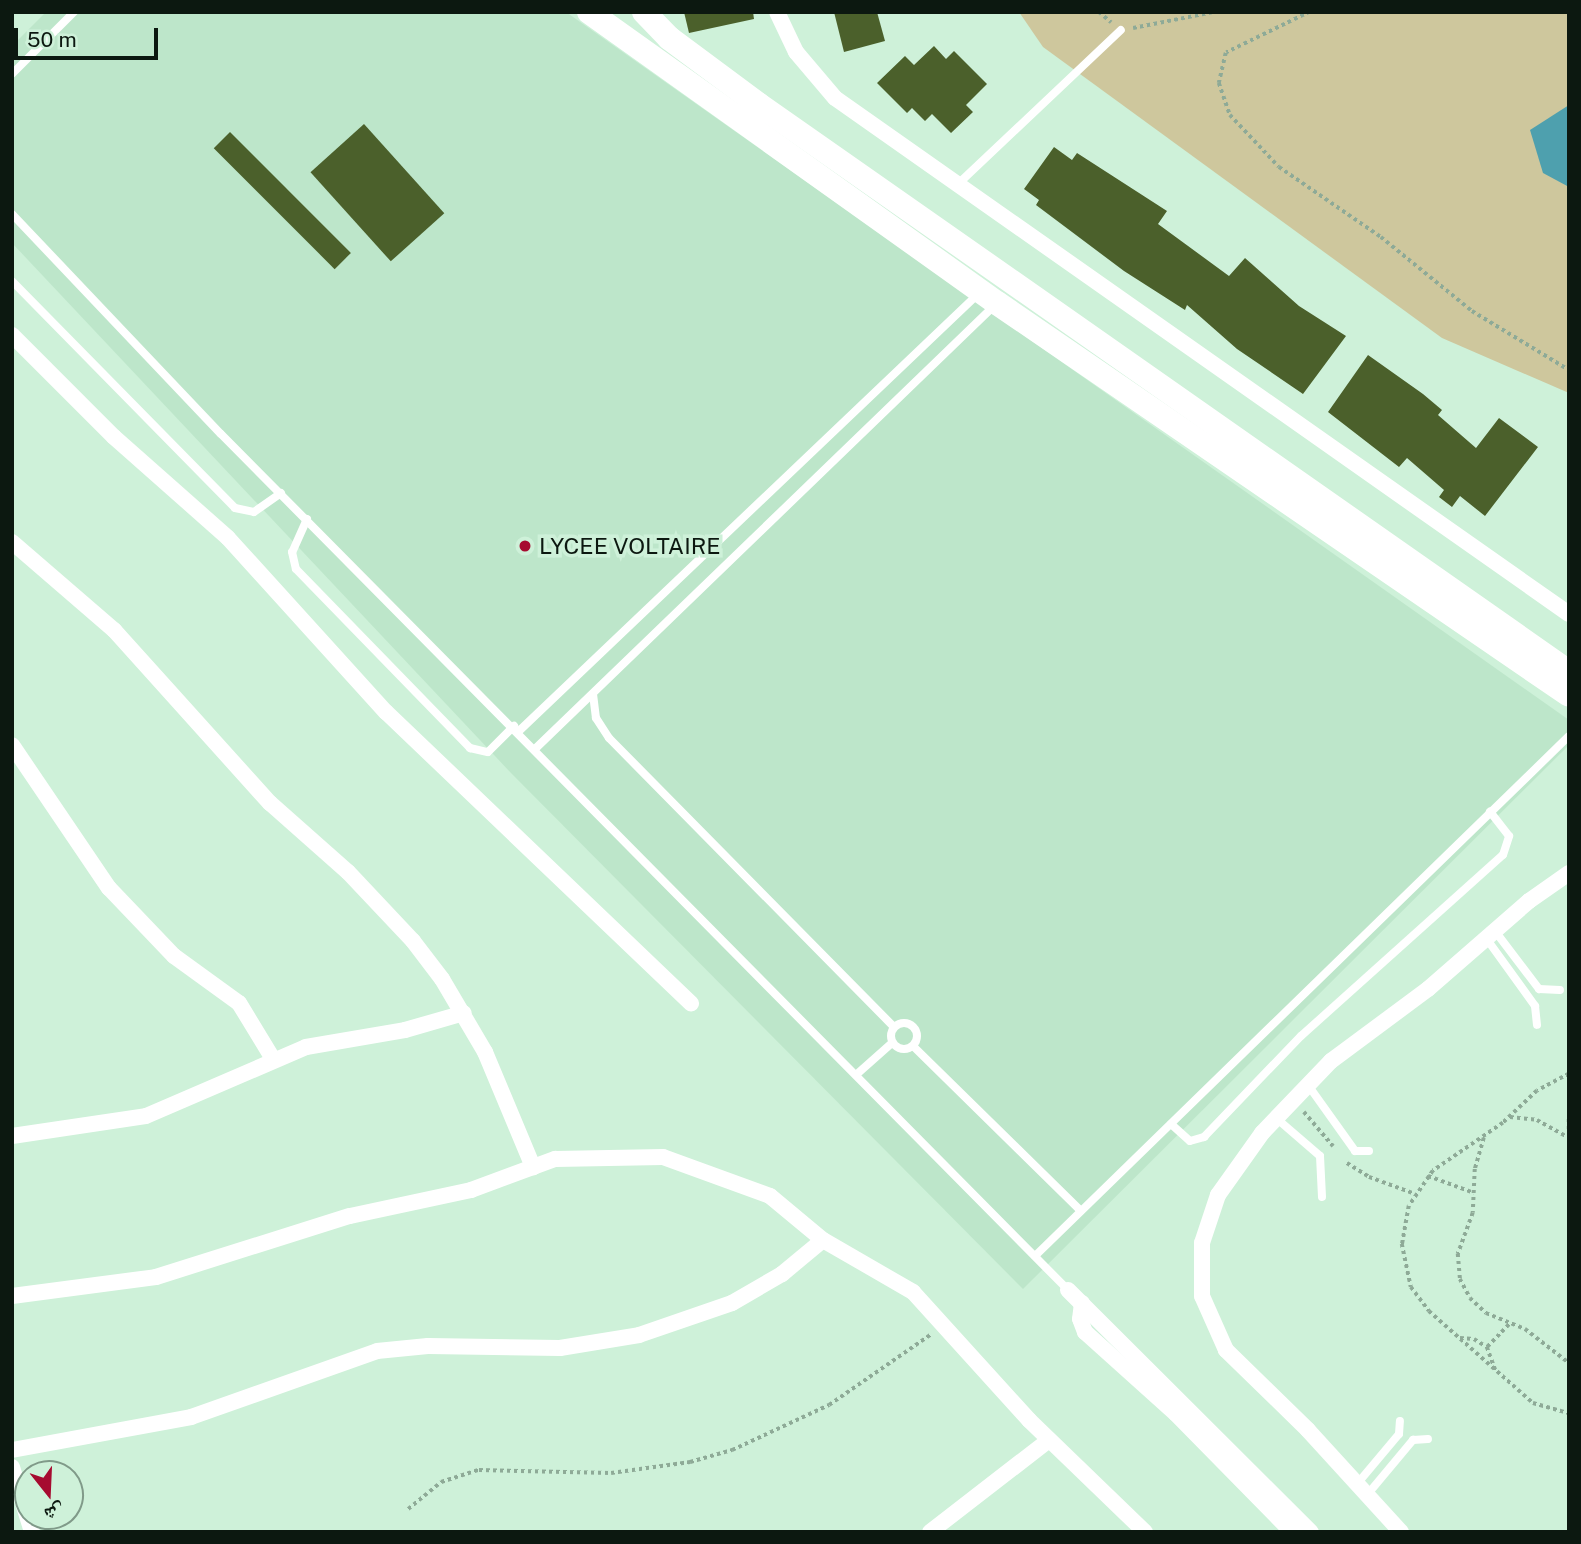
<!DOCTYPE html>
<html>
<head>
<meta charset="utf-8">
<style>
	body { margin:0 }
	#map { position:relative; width:1581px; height:1544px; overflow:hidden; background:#cef1d9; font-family:"Public Sans","Noto Naskh Arabic",sans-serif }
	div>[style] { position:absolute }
	.built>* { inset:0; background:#bde6ca }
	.green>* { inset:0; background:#cec79d }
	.water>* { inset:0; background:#4ea0ae }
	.building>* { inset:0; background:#4b602b; transform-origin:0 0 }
	.path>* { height:3.5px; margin-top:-1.75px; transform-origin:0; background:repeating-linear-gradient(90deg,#8eaa97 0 3.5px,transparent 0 7px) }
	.lane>* { height:8px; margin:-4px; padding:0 4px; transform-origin:4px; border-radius:4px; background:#fff }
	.lane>.ring { margin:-4px; padding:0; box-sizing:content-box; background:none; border:8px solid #fff; border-radius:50% }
	.street>* { height:16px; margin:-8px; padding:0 8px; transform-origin:8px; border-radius:8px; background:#fff }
	.primary>* { height:24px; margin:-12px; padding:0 12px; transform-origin:12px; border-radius:12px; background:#fff }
	.dots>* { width:19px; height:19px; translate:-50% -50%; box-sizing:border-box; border:4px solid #cef1d9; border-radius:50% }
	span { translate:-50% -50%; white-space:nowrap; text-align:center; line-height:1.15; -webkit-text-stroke:7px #cef1d9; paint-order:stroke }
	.poi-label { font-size:23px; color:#0c1810 }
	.left { translate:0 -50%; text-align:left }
	.frame { position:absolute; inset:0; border:14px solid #0c1810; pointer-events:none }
	.north { position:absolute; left:14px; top:1460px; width:70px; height:70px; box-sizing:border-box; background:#cef1d9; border:2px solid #809a89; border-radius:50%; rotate:162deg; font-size:19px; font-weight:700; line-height:28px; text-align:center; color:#0c1810 }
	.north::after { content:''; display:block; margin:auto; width:24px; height:32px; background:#a60b30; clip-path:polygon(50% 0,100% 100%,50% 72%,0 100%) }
	.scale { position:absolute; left:14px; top:28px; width:144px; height:32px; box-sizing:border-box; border:4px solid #0c1810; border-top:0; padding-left:9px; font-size:21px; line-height:24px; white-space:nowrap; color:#0c1810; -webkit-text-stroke:5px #cef1d9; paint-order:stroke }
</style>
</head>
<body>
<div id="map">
	<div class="built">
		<i style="clip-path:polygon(46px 12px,566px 12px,1569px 720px,1569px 745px,1023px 1289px,511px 773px,12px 243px,12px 46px)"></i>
	</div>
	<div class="green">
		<i style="clip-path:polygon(1019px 12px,1569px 12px,1569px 393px,1442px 338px,1043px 47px)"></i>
	</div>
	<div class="water">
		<i style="clip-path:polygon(1569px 105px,1569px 187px,1543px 173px,1530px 130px)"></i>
	</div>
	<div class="building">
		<i style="clip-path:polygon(684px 12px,753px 12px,754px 19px,689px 33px)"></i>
		<i style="clip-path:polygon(834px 12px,877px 12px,885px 41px,844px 52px)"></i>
		<i style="clip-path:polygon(934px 46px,946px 59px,954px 51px,987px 84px,966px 105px,973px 112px,951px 133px,932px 114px,925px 121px,912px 108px,907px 113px,877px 83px,905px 56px,914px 65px)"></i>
		<i style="left:364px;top:124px;width:120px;height:72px;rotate:48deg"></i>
		<i style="left:230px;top:132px;width:171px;height:23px;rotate:45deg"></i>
		<i style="clip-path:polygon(1054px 147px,1072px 160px,1077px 153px,1167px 211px,1158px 224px,1229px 276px,1245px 258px,1299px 306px,1346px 336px,1303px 394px,1237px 349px,1187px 305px,1185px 310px,1124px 271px,1036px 205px,1039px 200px,1024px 189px)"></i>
		<i style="clip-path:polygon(1368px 355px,1423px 394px,1442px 410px,1438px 415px,1476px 448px,1499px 418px,1538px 447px,1485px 516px,1460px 496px,1452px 507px,1439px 497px,1444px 490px,1407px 458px,1399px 467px,1328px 412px)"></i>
	</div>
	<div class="path">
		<i style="left:1099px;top:12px;width:16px;rotate:40deg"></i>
		<i style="left:1310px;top:12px;width:93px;rotate:154deg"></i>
		<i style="left:1226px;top:53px;width:31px;rotate:103deg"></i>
		<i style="left:1219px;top:83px;width:34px;rotate:71deg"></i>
		<i style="left:1230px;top:115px;width:71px;rotate:46.7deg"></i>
		<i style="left:1279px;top:167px;width:124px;rotate:34.5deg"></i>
		<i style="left:1381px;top:237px;width:117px;rotate:39.1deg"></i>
		<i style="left:1472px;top:311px;width:114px;rotate:31.3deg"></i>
		<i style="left:1133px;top:28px;width:83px;rotate:-11.2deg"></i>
		<i style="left:1569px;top:1074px;width:36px;rotate:152deg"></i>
		<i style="left:1537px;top:1091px;width:47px;rotate:136.7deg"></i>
		<i style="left:1503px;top:1123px;width:85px;rotate:145.6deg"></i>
		<i style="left:1433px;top:1171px;width:42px;rotate:124.4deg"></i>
		<i style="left:1409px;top:1206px;width:39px;rotate:100deg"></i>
		<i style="left:1402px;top:1244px;width:44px;rotate:78.2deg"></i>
		<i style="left:1411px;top:1287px;width:30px;rotate:53deg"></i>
		<i style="left:1429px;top:1311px;width:139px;rotate:41.5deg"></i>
		<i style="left:1533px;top:1403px;width:37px;rotate:16deg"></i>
		<i style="left:1304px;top:1112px;width:45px;rotate:49.5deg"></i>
		<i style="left:1510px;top:1117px;width:27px;rotate:6deg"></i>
		<i style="left:1537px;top:1120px;width:37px;rotate:29deg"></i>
		<i style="left:1569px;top:1119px;width:13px;rotate:90deg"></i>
		<i style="left:1484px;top:1138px;width:32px;rotate:106deg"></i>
		<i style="left:1475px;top:1169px;width:44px;rotate:92.6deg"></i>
		<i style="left:1473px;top:1213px;width:44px;rotate:110.1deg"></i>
		<i style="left:1458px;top:1254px;width:25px;rotate:85deg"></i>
		<i style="left:1460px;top:1279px;width:21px;rotate:62deg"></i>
		<i style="left:1470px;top:1298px;width:22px;rotate:43deg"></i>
		<i style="left:1486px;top:1313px;width:42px;rotate:22.3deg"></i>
		<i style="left:1525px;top:1329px;width:56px;rotate:37.7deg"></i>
		<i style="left:1347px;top:1163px;width:26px;rotate:32deg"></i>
		<i style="left:1369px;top:1177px;width:49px;rotate:20.3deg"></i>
		<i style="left:1428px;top:1176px;width:49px;rotate:20.3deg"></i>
		<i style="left:1460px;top:1338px;width:14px;rotate:4deg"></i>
		<i style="left:1474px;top:1339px;width:15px;rotate:32deg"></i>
		<i style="left:1487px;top:1347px;width:27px;rotate:70deg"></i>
		<i style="left:1487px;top:1347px;width:33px;rotate:-46deg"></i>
		<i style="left:408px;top:1509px;width:43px;rotate:-39.3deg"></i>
		<i style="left:441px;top:1482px;width:40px;rotate:-18deg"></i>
		<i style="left:479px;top:1470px;width:132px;rotate:1.3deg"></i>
		<i style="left:611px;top:1473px;width:80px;rotate:-7.9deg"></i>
		<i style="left:690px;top:1462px;width:44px;rotate:-15.9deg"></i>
		<i style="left:732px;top:1450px;width:107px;rotate:-24.9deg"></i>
		<i style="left:829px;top:1405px;width:123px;rotate:-34.7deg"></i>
	</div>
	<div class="lane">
		<i style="left:12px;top:74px;width:88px;rotate:-45deg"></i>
		<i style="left:958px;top:184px;width:224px;rotate:-43.4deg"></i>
		<i style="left:12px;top:214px;width:303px;rotate:46.5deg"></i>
		<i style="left:221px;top:434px;width:1204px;rotate:45.3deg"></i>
		<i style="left:12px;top:281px;width:318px;rotate:45.5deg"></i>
		<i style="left:235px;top:508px;width:19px;rotate:12deg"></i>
		<i style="left:254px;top:512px;width:33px;rotate:-35deg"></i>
		<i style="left:307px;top:519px;width:36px;rotate:114deg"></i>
		<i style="left:292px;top:552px;width:17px;rotate:77deg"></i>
		<i style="left:296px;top:569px;width:250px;rotate:45.8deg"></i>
		<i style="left:470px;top:748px;width:18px;rotate:13deg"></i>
		<i style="left:488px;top:752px;width:37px;rotate:-45deg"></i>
		<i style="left:593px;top:694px;width:24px;rotate:83deg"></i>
		<i style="left:596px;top:718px;width:24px;rotate:57deg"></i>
		<i style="left:609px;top:738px;width:406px;rotate:45.4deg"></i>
		<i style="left:519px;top:731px;width:634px;rotate:-43.59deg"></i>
		<i style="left:536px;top:748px;width:638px;rotate:-43.98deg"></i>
		<i style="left:1495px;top:931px;width:73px;rotate:52.8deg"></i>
		<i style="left:1539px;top:989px;width:21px;rotate:3deg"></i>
		<i style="left:1486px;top:938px;width:84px;rotate:54.2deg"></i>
		<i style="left:1535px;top:1006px;width:19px;rotate:84deg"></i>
		<i class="ring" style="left:891px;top:1023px;width:18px;height:18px"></i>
		<i style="left:913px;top:1046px;width:235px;rotate:44.5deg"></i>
		<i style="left:857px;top:1074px;width:47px;rotate:-41.5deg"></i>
		<i style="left:1308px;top:1085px;width:81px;rotate:54.5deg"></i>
		<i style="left:1355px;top:1151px;width:14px"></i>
		<i style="left:1276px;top:1118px;width:58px;rotate:40.8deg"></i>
		<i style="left:1320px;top:1156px;width:41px;rotate:87.2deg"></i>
		<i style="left:1171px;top:1124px;width:25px;rotate:42deg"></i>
		<i style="left:1190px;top:1141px;width:15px;rotate:-16deg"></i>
		<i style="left:1204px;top:1137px;width:140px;rotate:-46.2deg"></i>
		<i style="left:1301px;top:1036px;width:271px;rotate:-41.9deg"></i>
		<i style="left:1503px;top:855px;width:20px;rotate:-72deg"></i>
		<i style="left:1509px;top:836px;width:31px;rotate:-128deg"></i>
		<i style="left:1035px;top:1256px;width:745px;rotate:-44.24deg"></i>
		<i style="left:1357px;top:1484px;width:65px;rotate:-50deg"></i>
		<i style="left:1399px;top:1434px;width:13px;rotate:-86deg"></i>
		<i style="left:1367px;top:1495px;width:72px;rotate:-50.1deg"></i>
		<i style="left:1413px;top:1440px;width:15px;rotate:-4deg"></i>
	</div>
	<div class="street">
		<i style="left:777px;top:12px;width:44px;rotate:64.6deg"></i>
		<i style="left:796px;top:52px;width:60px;rotate:49.7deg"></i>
		<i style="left:835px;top:98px;width:897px;rotate:35.11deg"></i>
		<i style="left:12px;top:335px;width:144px;rotate:45deg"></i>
		<i style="left:114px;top:437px;width:152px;rotate:41.5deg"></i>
		<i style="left:228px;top:538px;width:235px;rotate:47.8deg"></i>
		<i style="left:386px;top:712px;width:422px;rotate:43.7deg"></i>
		<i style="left:12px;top:542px;width:135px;rotate:40.8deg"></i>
		<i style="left:114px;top:630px;width:233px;rotate:48deg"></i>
		<i style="left:270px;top:803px;width:104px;rotate:41.5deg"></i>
		<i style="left:348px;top:872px;width:95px;rotate:46.7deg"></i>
		<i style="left:413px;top:941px;width:48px;rotate:52.7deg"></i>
		<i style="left:442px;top:979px;width:85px;rotate:59.5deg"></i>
		<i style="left:485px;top:1052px;width:125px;rotate:67.3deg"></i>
		<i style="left:12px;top:745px;width:173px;rotate:55.9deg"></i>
		<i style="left:109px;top:888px;width:94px;rotate:46.3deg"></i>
		<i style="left:174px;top:956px;width:80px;rotate:35.9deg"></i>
		<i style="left:239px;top:1003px;width:66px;rotate:58.7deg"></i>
		<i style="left:12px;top:1136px;width:135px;rotate:-8.5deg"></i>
		<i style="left:146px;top:1116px;width:174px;rotate:-23.3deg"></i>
		<i style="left:306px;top:1047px;width:100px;rotate:-9.7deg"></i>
		<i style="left:405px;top:1030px;width:61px;rotate:-16.1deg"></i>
		<i style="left:1068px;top:1290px;width:343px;rotate:44.9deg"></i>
		<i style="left:12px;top:1296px;width:145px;rotate:-7.5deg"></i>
		<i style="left:156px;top:1277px;width:203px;rotate:-17.5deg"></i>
		<i style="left:350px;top:1216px;width:124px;rotate:-12.1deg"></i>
		<i style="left:471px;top:1190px;width:90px;rotate:-20.3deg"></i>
		<i style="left:555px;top:1159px;width:108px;rotate:-1.1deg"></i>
		<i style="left:663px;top:1157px;width:114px;rotate:20deg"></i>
		<i style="left:770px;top:1196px;width:69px;rotate:39.7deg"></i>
		<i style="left:823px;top:1240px;width:104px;rotate:30deg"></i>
		<i style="left:913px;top:1292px;width:173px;rotate:47.8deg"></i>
		<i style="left:1029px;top:1420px;width:161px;rotate:44deg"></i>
		<i style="left:1082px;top:1303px;width:16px;rotate:97deg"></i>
		<i style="left:1080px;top:1319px;width:14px;rotate:69deg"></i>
		<i style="left:1085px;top:1332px;width:122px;rotate:42deg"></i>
		<i style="left:1176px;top:1414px;width:165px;rotate:45.5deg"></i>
		<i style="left:12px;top:1450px;width:182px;rotate:-10.4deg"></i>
		<i style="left:191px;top:1417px;width:197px;rotate:-19.5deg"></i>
		<i style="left:377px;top:1351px;width:51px;rotate:-5.6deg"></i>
		<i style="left:428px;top:1346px;width:132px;rotate:0.9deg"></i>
		<i style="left:560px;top:1348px;width:80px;rotate:-9.3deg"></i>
		<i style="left:639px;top:1335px;width:98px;rotate:-19deg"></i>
		<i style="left:732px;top:1303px;width:58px;rotate:-30.1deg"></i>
		<i style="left:782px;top:1274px;width:53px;rotate:-39.7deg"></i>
		<i style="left:12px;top:1467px;width:68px;rotate:72.9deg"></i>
		<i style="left:930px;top:1532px;width:150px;rotate:-37.7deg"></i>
		<i style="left:1401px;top:1532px;width:138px;rotate:-132.4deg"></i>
		<i style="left:1308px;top:1430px;width:115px;rotate:-135.7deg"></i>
		<i style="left:1226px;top:1350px;width:59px;rotate:-114deg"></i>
		<i style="left:1202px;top:1296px;width:53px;rotate:-90deg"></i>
		<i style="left:1202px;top:1243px;width:51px;rotate:-71.6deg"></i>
		<i style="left:1218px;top:1195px;width:76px;rotate:-54.6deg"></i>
		<i style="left:1262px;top:1133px;width:100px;rotate:-46.2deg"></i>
		<i style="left:1331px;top:1061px;width:121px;rotate:-36.6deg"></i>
		<i style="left:1428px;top:989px;width:134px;rotate:-41.1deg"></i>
		<i style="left:1529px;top:901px;width:49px;rotate:-35deg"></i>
	</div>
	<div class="primary">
		<i style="left:589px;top:12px;width:501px;rotate:35.5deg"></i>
		<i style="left:997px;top:303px;width:693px;rotate:34.42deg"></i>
		<i style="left:644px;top:12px;width:36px;rotate:46deg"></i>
		<i style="left:669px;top:38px;width:111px;rotate:36.6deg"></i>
		<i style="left:758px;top:104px;width:990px;rotate:35.01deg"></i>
	</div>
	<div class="dots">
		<i style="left:525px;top:546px;background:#a60b30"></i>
	</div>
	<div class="poi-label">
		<span class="left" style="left:539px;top:546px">LYCEE VOLTAIRE</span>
	</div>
	<div class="frame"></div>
	<div class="north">ش</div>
	<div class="scale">50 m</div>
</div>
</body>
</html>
